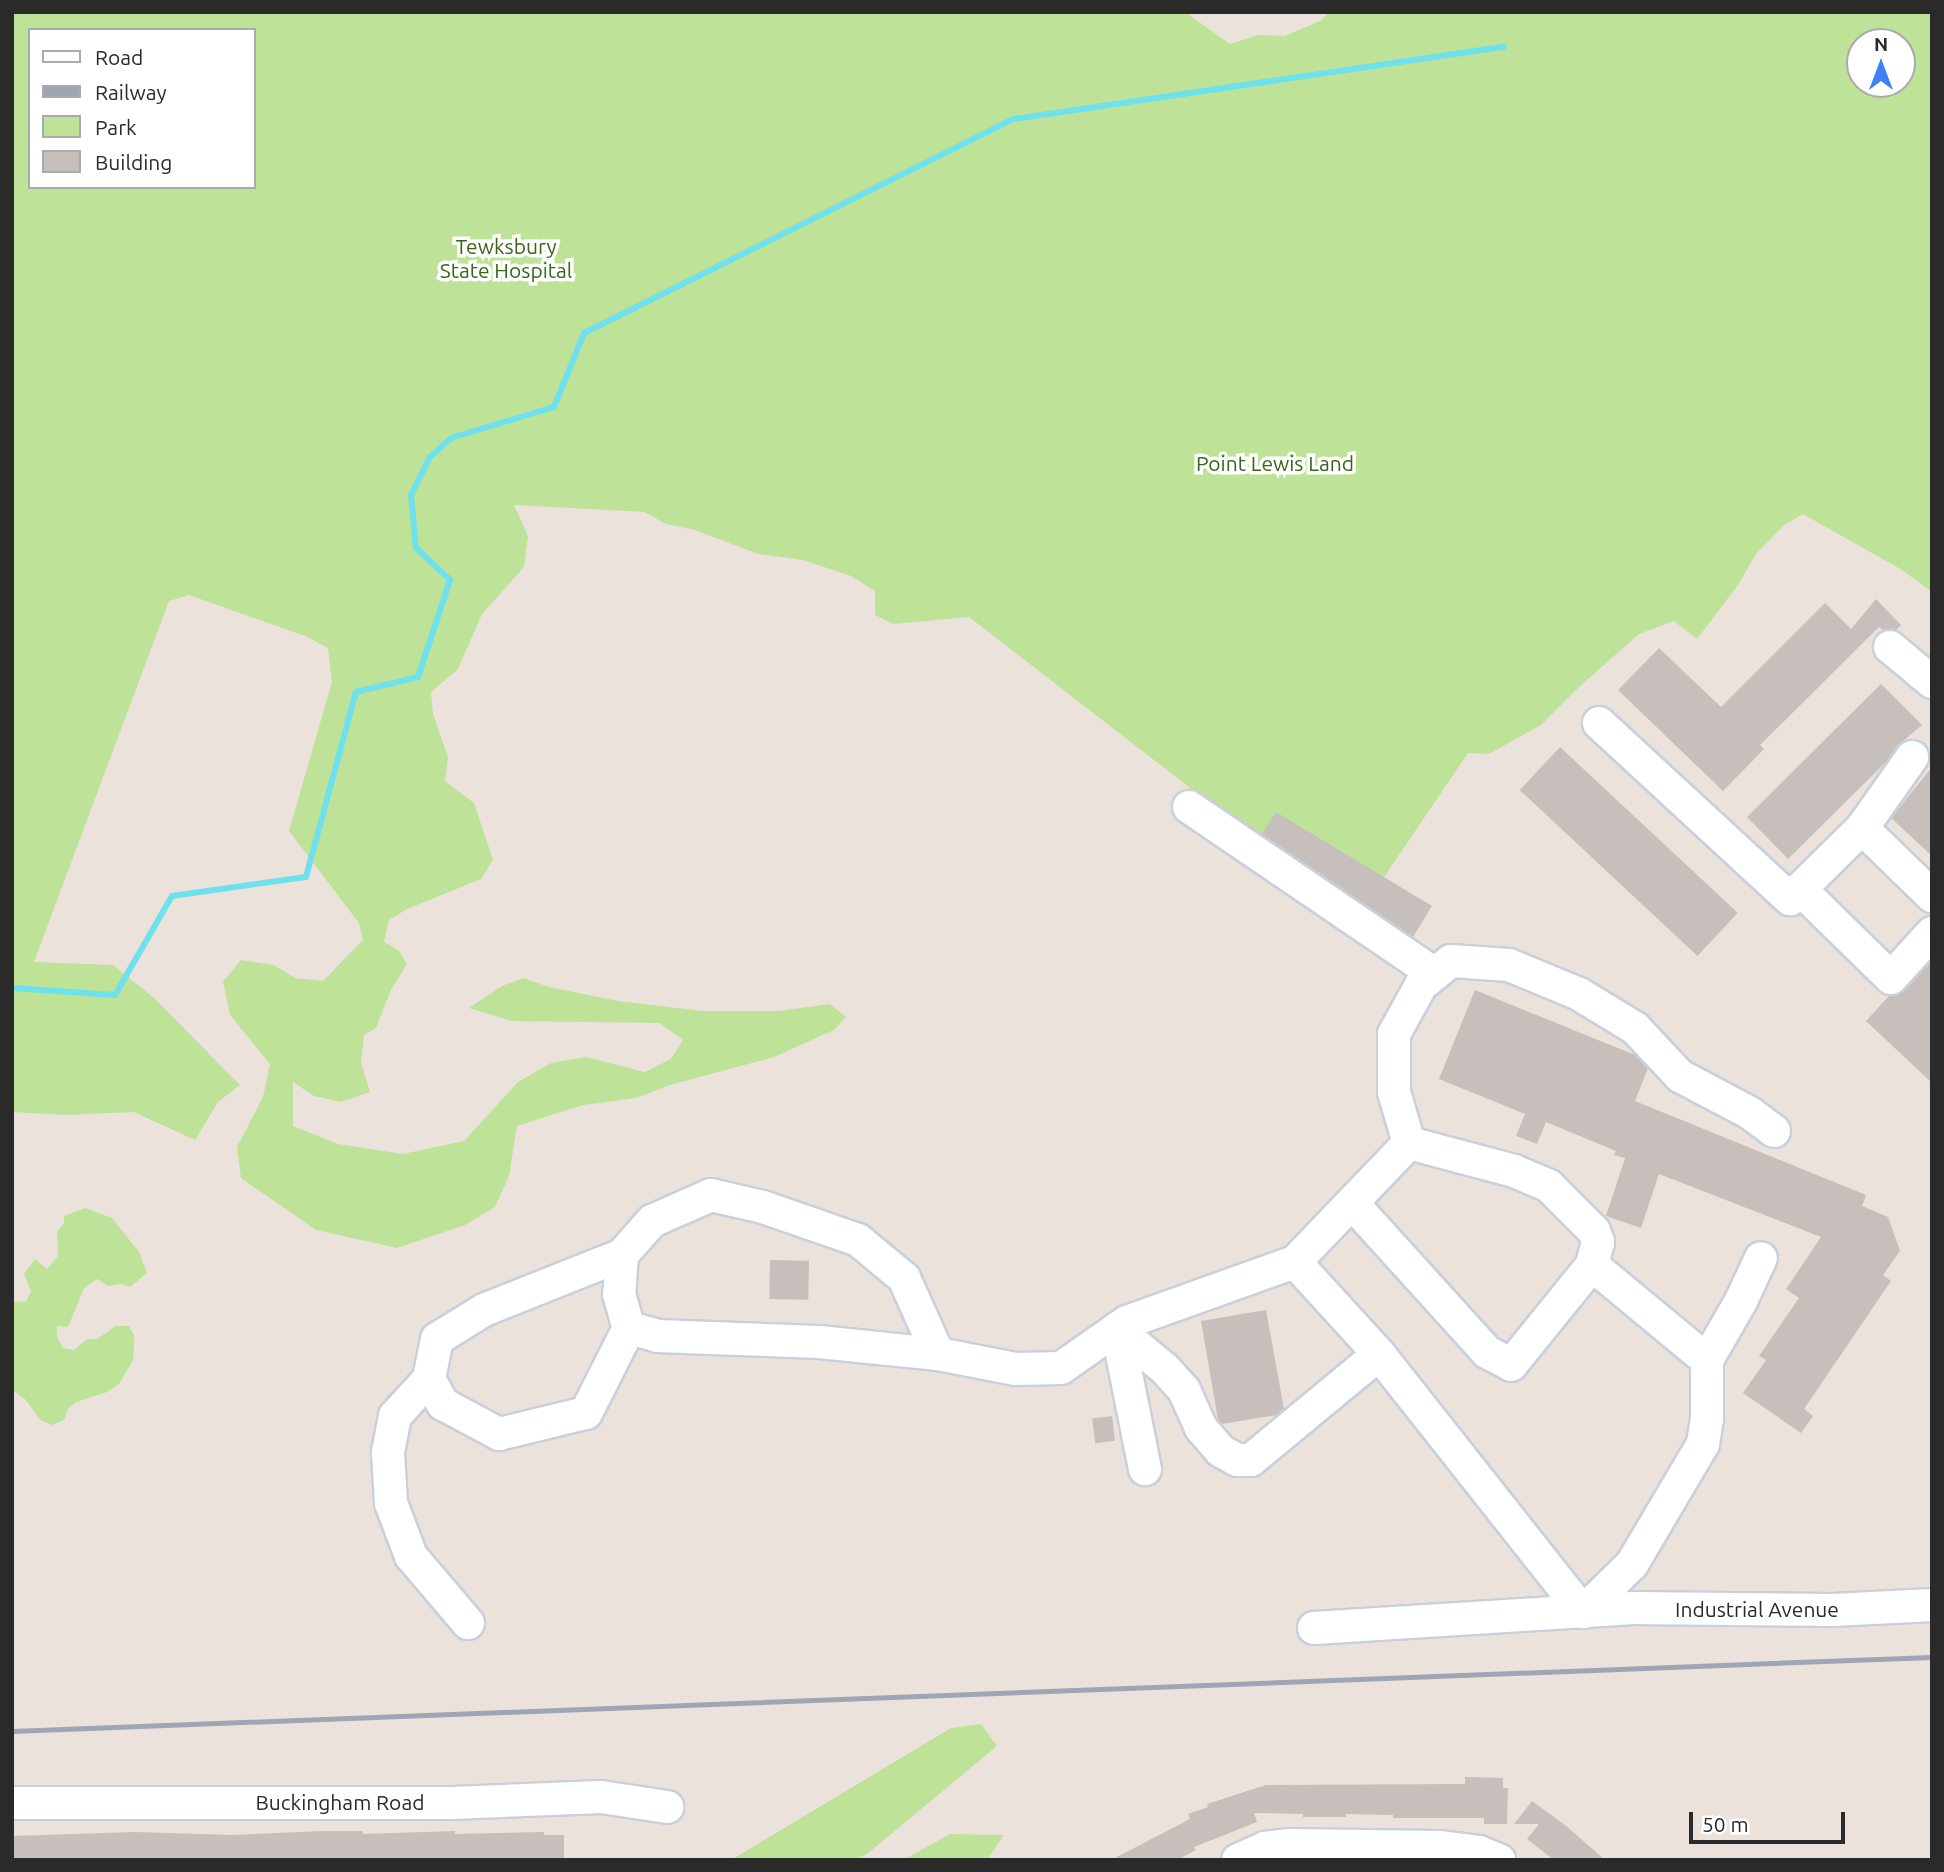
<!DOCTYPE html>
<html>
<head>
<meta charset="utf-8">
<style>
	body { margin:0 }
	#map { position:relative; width:1944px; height:1872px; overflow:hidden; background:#ece2dc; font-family:Ubuntu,sans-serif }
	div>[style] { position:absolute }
	.green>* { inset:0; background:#bee298 }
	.stream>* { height:6px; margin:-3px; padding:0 3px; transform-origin:3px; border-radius:3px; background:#6fe1ed }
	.building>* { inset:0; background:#c7bfbb; transform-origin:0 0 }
	.roads { filter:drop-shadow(2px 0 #cad0db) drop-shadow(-2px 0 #cad0db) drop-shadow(0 2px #cad0db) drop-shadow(0 -2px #cad0db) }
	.minor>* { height:32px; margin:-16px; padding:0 16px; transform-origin:16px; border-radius:16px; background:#fff }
	.rail>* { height:5px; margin:-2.5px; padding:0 2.5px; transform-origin:2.5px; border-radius:2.5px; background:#9ea5b4 }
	span { translate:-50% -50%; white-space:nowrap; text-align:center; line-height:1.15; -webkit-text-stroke:7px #fff; paint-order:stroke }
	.park-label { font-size:21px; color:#37661b }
	.street-label { font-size:21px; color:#2a2a2a }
	.frame { position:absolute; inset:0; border:14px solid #2a2a2a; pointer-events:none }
	.legend { position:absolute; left:28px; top:28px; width:228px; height:161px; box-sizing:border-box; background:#fff; border:2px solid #aaa; margin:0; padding:9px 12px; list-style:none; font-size:21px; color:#2a2a2a }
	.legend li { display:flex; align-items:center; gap:14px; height:35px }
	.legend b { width:35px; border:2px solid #aaa }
	.north { position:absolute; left:1846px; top:28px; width:70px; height:70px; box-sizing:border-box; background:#fff; border:2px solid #aaa; border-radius:50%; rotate:0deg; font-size:19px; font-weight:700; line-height:28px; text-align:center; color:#2a2a2a }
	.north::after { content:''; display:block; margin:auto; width:24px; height:32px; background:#3d80f7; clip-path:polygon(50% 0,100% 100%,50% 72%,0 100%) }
	.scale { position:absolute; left:1689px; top:1812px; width:156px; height:32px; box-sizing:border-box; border:4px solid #2a2a2a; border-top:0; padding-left:9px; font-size:21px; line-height:24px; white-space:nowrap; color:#2a2a2a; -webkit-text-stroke:5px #fff; paint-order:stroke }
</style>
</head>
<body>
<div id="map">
	<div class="green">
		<i style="clip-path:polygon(evenodd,12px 12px,1185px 12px,1230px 44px,1258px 35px,1285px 36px,1322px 20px,1328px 12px,1932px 12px,1932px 592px,1902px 570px,1803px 514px,1784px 525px,1756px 554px,1738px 585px,1697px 639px,1674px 621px,1639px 634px,1579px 687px,1541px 725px,1489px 754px,1468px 753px,1357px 917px,969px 617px,893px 624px,875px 615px,875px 591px,851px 576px,803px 560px,758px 554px,695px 530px,666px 524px,644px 512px,514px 505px,528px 536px,524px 567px,482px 614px,458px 669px,431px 692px,433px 714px,448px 757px,445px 781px,474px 803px,493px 860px,481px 879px,407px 909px,389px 920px,384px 942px,398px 950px,407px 964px,391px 990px,376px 1028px,364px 1035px,361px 1063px,370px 1092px,341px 1102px,314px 1096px,293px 1082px,293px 1126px,338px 1144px,403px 1154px,464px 1141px,518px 1082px,551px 1063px,586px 1057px,645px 1072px,671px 1059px,683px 1040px,659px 1023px,512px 1021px,469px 1008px,502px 986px,523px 978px,549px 987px,618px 1001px,702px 1011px,779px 1011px,830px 1004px,846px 1017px,834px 1030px,774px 1057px,670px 1085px,636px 1098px,583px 1105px,517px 1126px,509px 1176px,495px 1207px,465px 1225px,397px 1248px,316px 1230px,241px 1178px,237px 1147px,263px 1097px,270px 1064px,230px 1015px,223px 982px,241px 960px,274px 965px,295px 978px,323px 981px,363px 940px,359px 923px,289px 831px,332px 682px,328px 648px,305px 636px,189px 595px,169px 601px,34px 962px,113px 965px,153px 997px,240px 1085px,218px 1102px,195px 1140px,134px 1112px,64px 1115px,14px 1112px,12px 1106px,12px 12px,30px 30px,254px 30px,254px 187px,30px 187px,30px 30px,12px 12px,1860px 42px,1902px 42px,1902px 84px,1860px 84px,1860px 42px)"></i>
		<i style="clip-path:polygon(85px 1208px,112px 1218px,139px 1252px,147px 1273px,130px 1287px,121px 1284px,108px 1286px,97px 1279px,84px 1288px,68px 1327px,57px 1326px,57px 1337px,63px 1348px,74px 1350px,87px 1339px,97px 1339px,116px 1326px,129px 1326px,134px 1335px,134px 1347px,133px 1360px,119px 1384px,107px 1392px,76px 1402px,68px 1409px,64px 1420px,52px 1425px,40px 1420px,25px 1399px,12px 1390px,12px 1301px,26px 1302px,31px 1291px,24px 1274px,35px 1259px,47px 1269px,58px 1256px,57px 1231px,64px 1223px,64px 1216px)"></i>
		<i style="clip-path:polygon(981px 1724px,997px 1746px,867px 1854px,853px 1860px,731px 1860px,951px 1728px)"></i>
		<i style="clip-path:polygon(950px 1834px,1004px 1835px,987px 1860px,903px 1860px)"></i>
	</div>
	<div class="stream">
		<i style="left:12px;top:988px;width:103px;rotate:3.9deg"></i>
		<i style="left:115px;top:995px;width:114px;rotate:-60.1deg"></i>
		<i style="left:172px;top:896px;width:135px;rotate:-8.1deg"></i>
		<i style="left:306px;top:877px;width:192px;rotate:-74.9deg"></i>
		<i style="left:356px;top:692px;width:64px;rotate:-13.6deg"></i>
		<i style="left:418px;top:677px;width:102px;rotate:-71.7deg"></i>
		<i style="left:450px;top:580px;width:47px;rotate:-136.7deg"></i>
		<i style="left:416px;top:548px;width:53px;rotate:-95.4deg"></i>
		<i style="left:411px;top:495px;width:42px;rotate:-63.4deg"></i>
		<i style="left:430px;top:457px;width:28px;rotate:-42deg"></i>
		<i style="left:451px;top:438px;width:108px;rotate:-16.8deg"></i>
		<i style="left:554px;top:407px;width:80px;rotate:-67.9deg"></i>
		<i style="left:584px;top:333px;width:480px;rotate:-26.5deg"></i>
		<i style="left:1014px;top:119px;width:495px;rotate:-8.4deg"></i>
	</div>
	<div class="building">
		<i style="clip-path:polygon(1876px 599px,1901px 625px,1896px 630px,1883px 630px,1879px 627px,1760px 745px,1764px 749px,1723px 791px,1618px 690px,1659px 648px,1721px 707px,1825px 603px,1851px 629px)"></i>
		<i style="clip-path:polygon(1881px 684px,1922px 725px,1897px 746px,1888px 760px,1788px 859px,1747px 817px)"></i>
		<i style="left:1560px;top:747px;width:243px;height:59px;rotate:43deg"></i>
		<i style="clip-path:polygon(1932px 767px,1932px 856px,1891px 818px)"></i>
		<i style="clip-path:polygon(1276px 812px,1432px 906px,1413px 937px,1262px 834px)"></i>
		<i style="clip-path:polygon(1932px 961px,1932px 1083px,1866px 1021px,1889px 996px,1905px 990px)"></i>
		<i style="clip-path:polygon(1475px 990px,1635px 1055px,1648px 1068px,1635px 1101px,1866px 1195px,1862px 1206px,1888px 1217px,1900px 1251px,1883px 1275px,1891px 1281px,1804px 1409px,1813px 1416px,1801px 1433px,1743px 1393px,1766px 1360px,1759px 1356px,1799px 1298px,1786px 1289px,1821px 1237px,1659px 1174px,1641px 1228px,1606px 1216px,1625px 1158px,1614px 1155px,1616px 1151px,1546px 1122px,1537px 1144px,1516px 1136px,1525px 1114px,1439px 1079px)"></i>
		<i style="left:770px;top:1260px;width:39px;height:39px;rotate:1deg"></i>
		<i style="clip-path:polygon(1266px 1310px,1284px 1409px,1277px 1415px,1222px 1424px,1218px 1420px,1201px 1321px)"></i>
		<i style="left:1112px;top:1416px;width:25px;height:20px;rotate:83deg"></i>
		<i style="clip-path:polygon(1465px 1777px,1503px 1778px,1503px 1788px,1508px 1788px,1507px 1824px,1484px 1824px,1484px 1818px,1393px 1818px,1393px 1815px,1346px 1814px,1346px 1817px,1303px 1817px,1303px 1814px,1254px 1813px,1257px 1822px,1194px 1847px,1196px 1850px,1177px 1860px,1111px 1860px,1190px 1819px,1188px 1814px,1208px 1807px,1207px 1804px,1266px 1785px,1465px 1784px)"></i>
		<i style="clip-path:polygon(1532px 1801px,1565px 1825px,1605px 1860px,1554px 1860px,1527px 1839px,1539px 1824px,1514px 1824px)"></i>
		<i style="clip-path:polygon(322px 1831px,363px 1831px,363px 1834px,455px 1831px,455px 1834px,544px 1832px,544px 1835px,564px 1835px,564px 1860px,12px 1860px,12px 1836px,134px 1832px,234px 1835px)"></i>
	</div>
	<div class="roads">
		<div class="minor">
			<i style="left:1890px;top:647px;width:55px;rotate:39.8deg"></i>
			<i style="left:1599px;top:723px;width:260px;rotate:42.7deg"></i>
			<i style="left:1790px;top:899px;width:101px;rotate:-44.6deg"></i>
			<i style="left:1862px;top:828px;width:98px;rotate:44.2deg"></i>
			<i style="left:1189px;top:807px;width:297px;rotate:34.2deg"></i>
			<i style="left:1862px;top:828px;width:87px;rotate:-54.8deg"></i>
			<i style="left:1800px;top:889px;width:127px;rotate:44.4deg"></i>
			<i style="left:1891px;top:978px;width:61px;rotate:-47.7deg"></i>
			<i style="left:1409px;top:1143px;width:165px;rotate:133.8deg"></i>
			<i style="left:1295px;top:1262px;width:125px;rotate:47.6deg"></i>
			<i style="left:1379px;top:1354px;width:329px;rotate:51.7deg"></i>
			<i style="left:1409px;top:1143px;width:53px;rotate:-106.4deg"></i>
			<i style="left:1394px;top:1092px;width:58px;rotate:-90deg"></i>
			<i style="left:1394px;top:1034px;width:56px;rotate:-61.1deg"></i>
			<i style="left:1421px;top:985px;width:38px;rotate:-39deg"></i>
			<i style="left:1451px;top:961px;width:58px;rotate:3.9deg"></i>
			<i style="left:1509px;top:965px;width:76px;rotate:22.5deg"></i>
			<i style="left:1579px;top:994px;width:66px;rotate:31.3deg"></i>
			<i style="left:1635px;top:1028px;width:66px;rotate:46.8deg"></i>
			<i style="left:1680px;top:1076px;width:79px;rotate:27.9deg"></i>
			<i style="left:1750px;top:1113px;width:30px;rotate:37deg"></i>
			<i style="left:1409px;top:1143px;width:109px;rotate:14.9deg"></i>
			<i style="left:1514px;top:1171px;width:38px;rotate:23deg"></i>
			<i style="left:1549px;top:1186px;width:64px;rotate:45deg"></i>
			<i style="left:1594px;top:1231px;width:12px;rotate:70deg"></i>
			<i style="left:1598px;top:1242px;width:24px;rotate:105deg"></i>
			<i style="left:1352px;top:1203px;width:201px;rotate:47.8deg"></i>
			<i style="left:1487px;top:1352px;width:27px;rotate:28deg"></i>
			<i style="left:1511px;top:1365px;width:129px;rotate:-51deg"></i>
			<i style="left:1592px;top:1265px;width:149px;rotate:39.6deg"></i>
			<i style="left:1707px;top:1360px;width:68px;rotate:-60deg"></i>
			<i style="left:1741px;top:1301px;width:47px;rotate:-65.1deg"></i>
			<i style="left:622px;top:1255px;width:149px;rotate:158.3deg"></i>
			<i style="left:484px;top:1310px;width:55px;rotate:148.3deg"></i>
			<i style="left:437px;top:1339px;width:41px;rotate:101.3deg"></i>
			<i style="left:429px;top:1379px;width:29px;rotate:61deg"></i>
			<i style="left:443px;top:1404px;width:64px;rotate:28.2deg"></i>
			<i style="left:499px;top:1434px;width:89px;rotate:-13.6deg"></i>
			<i style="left:586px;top:1413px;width:95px;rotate:-63.2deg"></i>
			<i style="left:1117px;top:1329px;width:62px;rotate:39.8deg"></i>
			<i style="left:1165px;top:1369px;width:28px;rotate:48deg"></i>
			<i style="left:1184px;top:1390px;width:42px;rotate:65.9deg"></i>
			<i style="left:1201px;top:1428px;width:30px;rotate:49deg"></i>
			<i style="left:1221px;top:1451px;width:18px;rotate:29deg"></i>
			<i style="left:1237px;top:1460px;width:14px"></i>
			<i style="left:1251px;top:1460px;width:166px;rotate:-39.6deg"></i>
			<i style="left:1117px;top:1329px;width:143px;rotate:78.7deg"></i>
			<i style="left:938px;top:1354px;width:83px;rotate:-114.1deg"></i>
			<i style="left:904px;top:1278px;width:60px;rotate:-140.4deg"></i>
			<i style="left:858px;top:1240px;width:101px;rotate:-160.8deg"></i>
			<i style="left:763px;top:1207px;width:53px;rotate:-167deg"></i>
			<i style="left:711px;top:1195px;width:64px;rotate:156.2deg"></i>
			<i style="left:652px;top:1221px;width:45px;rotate:131.4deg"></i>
			<i style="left:622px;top:1255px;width:39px;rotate:94deg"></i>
			<i style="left:619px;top:1294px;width:35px;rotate:74deg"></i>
			<i style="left:629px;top:1328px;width:30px;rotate:15deg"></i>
			<i style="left:658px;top:1336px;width:161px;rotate:2.1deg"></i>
			<i style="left:819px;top:1342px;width:120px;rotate:5.8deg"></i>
			<i style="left:938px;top:1354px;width:79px;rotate:10.9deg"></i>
			<i style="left:1016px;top:1369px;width:45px;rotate:-1.3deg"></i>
			<i style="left:1061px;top:1368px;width:80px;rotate:-34.9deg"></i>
			<i style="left:1127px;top:1322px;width:178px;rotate:-19.7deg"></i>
			<i style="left:429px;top:1379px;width:50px;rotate:132.6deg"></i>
			<i style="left:395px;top:1416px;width:38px;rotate:101deg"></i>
			<i style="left:388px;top:1453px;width:50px;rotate:86.6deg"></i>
			<i style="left:391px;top:1503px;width:57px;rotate:69.3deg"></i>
			<i style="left:411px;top:1556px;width:88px;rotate:49.6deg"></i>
			<i style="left:1583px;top:1612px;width:69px;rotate:-44.4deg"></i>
			<i style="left:1632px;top:1564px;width:139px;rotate:-59.4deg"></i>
			<i style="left:1703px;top:1444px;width:25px;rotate:-81deg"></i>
			<i style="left:1707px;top:1419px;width:59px;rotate:-90deg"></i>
			<i style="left:1314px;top:1628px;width:320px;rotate:-3.6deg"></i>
			<i style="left:1633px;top:1608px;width:200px;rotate:0.6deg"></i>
			<i style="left:1833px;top:1610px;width:99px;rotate:-2.9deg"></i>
			<i style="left:12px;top:1803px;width:440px"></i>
			<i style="left:452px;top:1803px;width:149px;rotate:-2.3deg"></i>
			<i style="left:601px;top:1797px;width:67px;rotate:8.6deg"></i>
			<i style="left:1238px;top:1860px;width:30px;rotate:-24deg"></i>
			<i style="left:1265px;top:1848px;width:25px;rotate:-7deg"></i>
			<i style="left:1290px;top:1845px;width:149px;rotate:0.8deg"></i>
			<i style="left:1439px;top:1847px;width:40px;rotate:7.1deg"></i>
			<i style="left:1479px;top:1852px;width:22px;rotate:22deg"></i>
		</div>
	</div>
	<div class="rail">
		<i style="left:12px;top:1731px;width:1921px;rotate:-2.21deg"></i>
	</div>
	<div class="park-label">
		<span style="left:506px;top:258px">Tewksbury<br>State Hospital</span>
		<span style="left:1275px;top:463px">Point Lewis Land</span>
	</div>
	<div class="street-label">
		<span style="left:1757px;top:1609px">Industrial Avenue</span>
		<span style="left:340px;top:1802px">Buckingham Road</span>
	</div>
	<div class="frame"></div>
	<ul class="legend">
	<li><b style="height:9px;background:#fff"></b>Road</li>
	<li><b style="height:9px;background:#9ea5b4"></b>Railway</li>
	<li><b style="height:19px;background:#bee298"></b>Park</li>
	<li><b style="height:19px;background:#c7bfbb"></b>Building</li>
	</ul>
	<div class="north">N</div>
	<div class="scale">50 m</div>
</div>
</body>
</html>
